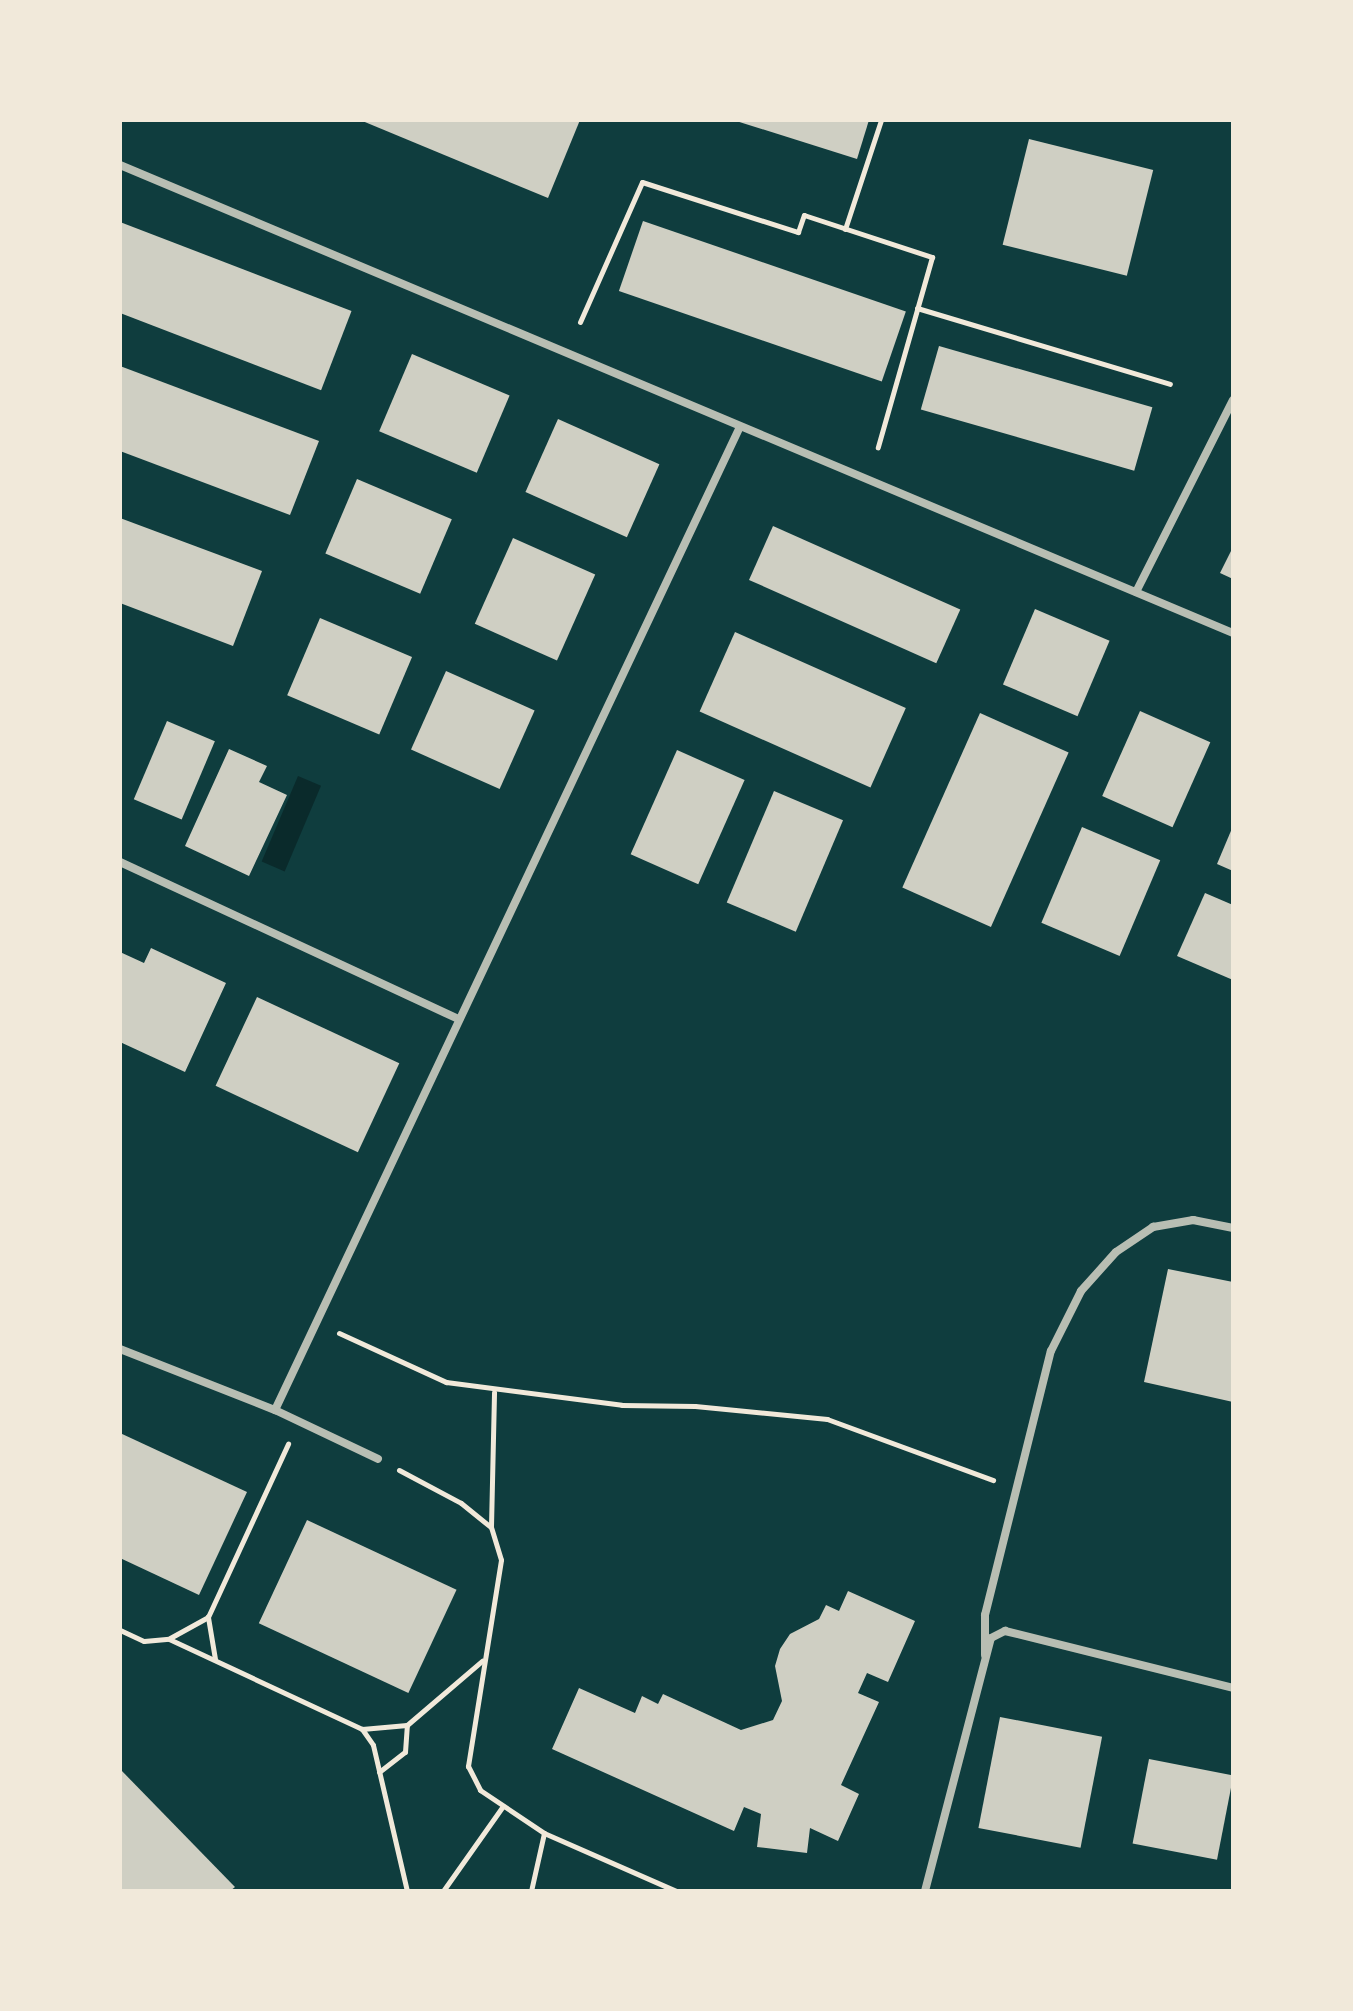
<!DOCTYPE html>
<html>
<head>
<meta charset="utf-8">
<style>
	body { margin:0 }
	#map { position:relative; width:1353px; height:2011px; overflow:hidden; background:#0f3d3e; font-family:"Sofia Sans Condensed",sans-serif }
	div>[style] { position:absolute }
	.water>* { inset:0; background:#0a2a2b; transform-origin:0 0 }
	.building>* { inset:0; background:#cfcfc3; transform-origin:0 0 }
	.path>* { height:5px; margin:-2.5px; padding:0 2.5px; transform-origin:2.5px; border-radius:2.5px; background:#f1e9da }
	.minor>* { height:8px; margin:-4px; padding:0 4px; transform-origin:4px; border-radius:4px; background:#b8beb3 }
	span { translate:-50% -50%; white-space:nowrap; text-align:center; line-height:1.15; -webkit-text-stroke:7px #f1e9da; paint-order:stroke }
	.frame { position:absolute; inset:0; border:122px solid #f1e9da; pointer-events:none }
</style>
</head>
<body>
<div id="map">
	<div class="water">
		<i style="left:298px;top:776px;width:25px;height:93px;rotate:23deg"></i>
	</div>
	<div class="building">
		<i style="clip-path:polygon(360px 120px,580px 120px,548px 198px)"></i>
		<i style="clip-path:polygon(733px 120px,869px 120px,857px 159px)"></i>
		<i style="left:1029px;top:139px;width:128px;height:109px;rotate:14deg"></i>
		<i style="left:643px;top:221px;width:278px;height:74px;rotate:19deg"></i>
		<i style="left:120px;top:222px;width:248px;height:85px;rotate:21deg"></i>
		<i style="left:939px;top:346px;width:222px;height:66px;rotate:16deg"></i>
		<i style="left:412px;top:354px;width:106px;height:84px;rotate:23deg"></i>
		<i style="clip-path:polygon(120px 366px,319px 441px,290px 515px,120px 451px)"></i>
		<i style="left:558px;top:419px;width:111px;height:80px;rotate:24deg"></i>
		<i style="left:357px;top:479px;width:103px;height:81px;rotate:23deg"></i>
		<i style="clip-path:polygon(120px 518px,262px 571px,233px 646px,120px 603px)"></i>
		<i style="left:773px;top:526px;width:205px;height:59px;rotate:24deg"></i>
		<i style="left:513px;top:538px;width:90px;height:94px;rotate:24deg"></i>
		<i style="clip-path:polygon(1233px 547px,1233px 579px,1220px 573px)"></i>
		<i style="left:1035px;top:609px;width:81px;height:82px;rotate:23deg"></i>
		<i style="left:320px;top:618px;width:100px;height:84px;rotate:23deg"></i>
		<i style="left:735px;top:632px;width:187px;height:87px;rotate:24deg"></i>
		<i style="left:446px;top:671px;width:97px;height:86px;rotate:24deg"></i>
		<i style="left:1140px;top:711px;width:77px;height:93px;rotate:24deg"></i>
		<i style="left:980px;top:713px;width:97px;height:191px;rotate:24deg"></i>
		<i style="left:167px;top:721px;width:52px;height:85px;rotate:23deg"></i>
		<i style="clip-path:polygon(229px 749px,267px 766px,259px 782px,287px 795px,249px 876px,185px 846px)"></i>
		<i style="left:677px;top:750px;width:74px;height:114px;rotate:24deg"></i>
		<i style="left:774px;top:791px;width:75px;height:121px;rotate:23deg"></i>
		<i style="clip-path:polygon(1233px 826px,1233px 871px,1217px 864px)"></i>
		<i style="left:1082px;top:827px;width:85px;height:104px;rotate:23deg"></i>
		<i style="clip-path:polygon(1205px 893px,1233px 905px,1233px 980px,1177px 956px)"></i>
		<i style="clip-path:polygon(151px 948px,226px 983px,185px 1072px,120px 1042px,120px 952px,144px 963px)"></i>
		<i style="left:257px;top:997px;width:157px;height:98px;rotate:25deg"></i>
		<i style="clip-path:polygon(1168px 1269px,1233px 1282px,1233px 1402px,1144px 1382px)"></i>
		<i style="clip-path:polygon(120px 1433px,247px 1492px,199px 1595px,120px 1558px)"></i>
		<i style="left:307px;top:1520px;width:165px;height:114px;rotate:25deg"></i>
		<i style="clip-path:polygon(848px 1591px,915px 1621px,888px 1682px,867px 1673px,858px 1693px,879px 1702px,841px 1785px,859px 1794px,838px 1841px,810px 1828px,807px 1853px,757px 1847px,761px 1814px,744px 1807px,734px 1831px,552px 1749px,579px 1688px,635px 1713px,642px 1696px,658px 1704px,663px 1694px,741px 1730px,773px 1720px,782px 1701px,775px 1666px,780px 1649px,790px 1634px,819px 1619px,826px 1605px,839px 1611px)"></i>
		<i style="left:1000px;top:1717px;width:104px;height:113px;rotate:11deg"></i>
		<i style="left:1149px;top:1759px;width:86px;height:86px;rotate:11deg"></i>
		<i style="clip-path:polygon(120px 1769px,235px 1887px,230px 1891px,120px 1891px)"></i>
	</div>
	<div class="path">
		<i style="left:845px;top:229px;width:115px;rotate:-71.7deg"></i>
		<i style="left:917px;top:308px;width:264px;rotate:16.7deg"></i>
		<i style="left:580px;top:322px;width:153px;rotate:-66.1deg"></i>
		<i style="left:642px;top:182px;width:164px;rotate:17.8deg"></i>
		<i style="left:798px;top:232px;width:18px;rotate:-71deg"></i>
		<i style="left:804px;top:215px;width:135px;rotate:18.2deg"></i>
		<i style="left:932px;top:257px;width:198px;rotate:105.9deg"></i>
		<i style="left:339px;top:1333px;width:118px;rotate:24.6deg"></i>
		<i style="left:446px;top:1382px;width:177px;rotate:7.4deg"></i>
		<i style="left:622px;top:1405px;width:73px;rotate:0.8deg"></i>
		<i style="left:695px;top:1406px;width:133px;rotate:5.6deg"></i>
		<i style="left:827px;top:1419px;width:177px;rotate:20.2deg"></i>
		<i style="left:399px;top:1470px;width:70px;rotate:28deg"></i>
		<i style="left:461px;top:1503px;width:38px;rotate:39deg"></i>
		<i style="left:491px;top:1527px;width:34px;rotate:73deg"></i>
		<i style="left:501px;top:1560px;width:209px;rotate:99.1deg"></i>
		<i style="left:468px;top:1766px;width:27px;rotate:63deg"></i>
		<i style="left:480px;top:1790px;width:77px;rotate:33.9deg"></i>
		<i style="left:544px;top:1833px;width:59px;rotate:102.6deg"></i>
		<i style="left:491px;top:1526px;width:134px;rotate:-88.7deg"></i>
		<i style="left:120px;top:1630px;width:26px;rotate:25deg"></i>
		<i style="left:144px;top:1641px;width:25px;rotate:-5deg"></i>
		<i style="left:169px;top:1639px;width:213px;rotate:25deg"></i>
		<i style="left:362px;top:1729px;width:19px;rotate:55deg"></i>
		<i style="left:373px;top:1745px;width:150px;rotate:76.9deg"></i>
		<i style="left:170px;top:1638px;width:43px;rotate:-28.9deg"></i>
		<i style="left:215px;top:1659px;width:43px;rotate:-99.5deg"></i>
		<i style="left:208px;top:1617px;width:191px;rotate:-65.2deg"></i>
		<i style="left:362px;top:1729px;width:45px;rotate:-5.1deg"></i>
		<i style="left:407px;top:1725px;width:99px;rotate:-40.5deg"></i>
		<i style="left:379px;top:1772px;width:33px;rotate:-38deg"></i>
		<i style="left:405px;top:1752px;width:27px;rotate:-86deg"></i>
		<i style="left:544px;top:1833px;width:144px;rotate:23.7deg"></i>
		<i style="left:443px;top:1891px;width:104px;rotate:-54.8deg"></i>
	</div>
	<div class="minor">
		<i style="left:120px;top:165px;width:1207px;rotate:22.81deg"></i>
		<i style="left:1136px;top:592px;width:215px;rotate:-63.2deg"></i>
		<i style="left:120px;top:862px;width:374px;rotate:24.9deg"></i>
		<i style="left:120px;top:1349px;width:167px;rotate:21.5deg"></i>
		<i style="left:275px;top:1410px;width:114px;rotate:25.4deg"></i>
		<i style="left:275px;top:1410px;width:1085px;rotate:-64.69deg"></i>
		<i style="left:985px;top:1655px;width:40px;rotate:-90deg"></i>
		<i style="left:985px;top:1615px;width:272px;rotate:-76deg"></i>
		<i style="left:1051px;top:1351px;width:67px;rotate:-63.4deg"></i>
		<i style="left:1081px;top:1291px;width:52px;rotate:-48.1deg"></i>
		<i style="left:1116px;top:1252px;width:45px;rotate:-34deg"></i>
		<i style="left:1153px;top:1227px;width:41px;rotate:-9.9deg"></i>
		<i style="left:1193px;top:1220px;width:41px;rotate:11.3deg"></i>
		<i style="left:925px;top:1891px;width:261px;rotate:-75.4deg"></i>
		<i style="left:991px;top:1638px;width:16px;rotate:-27deg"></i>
		<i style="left:1005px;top:1631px;width:235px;rotate:14deg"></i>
	</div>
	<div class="frame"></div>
</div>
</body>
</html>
